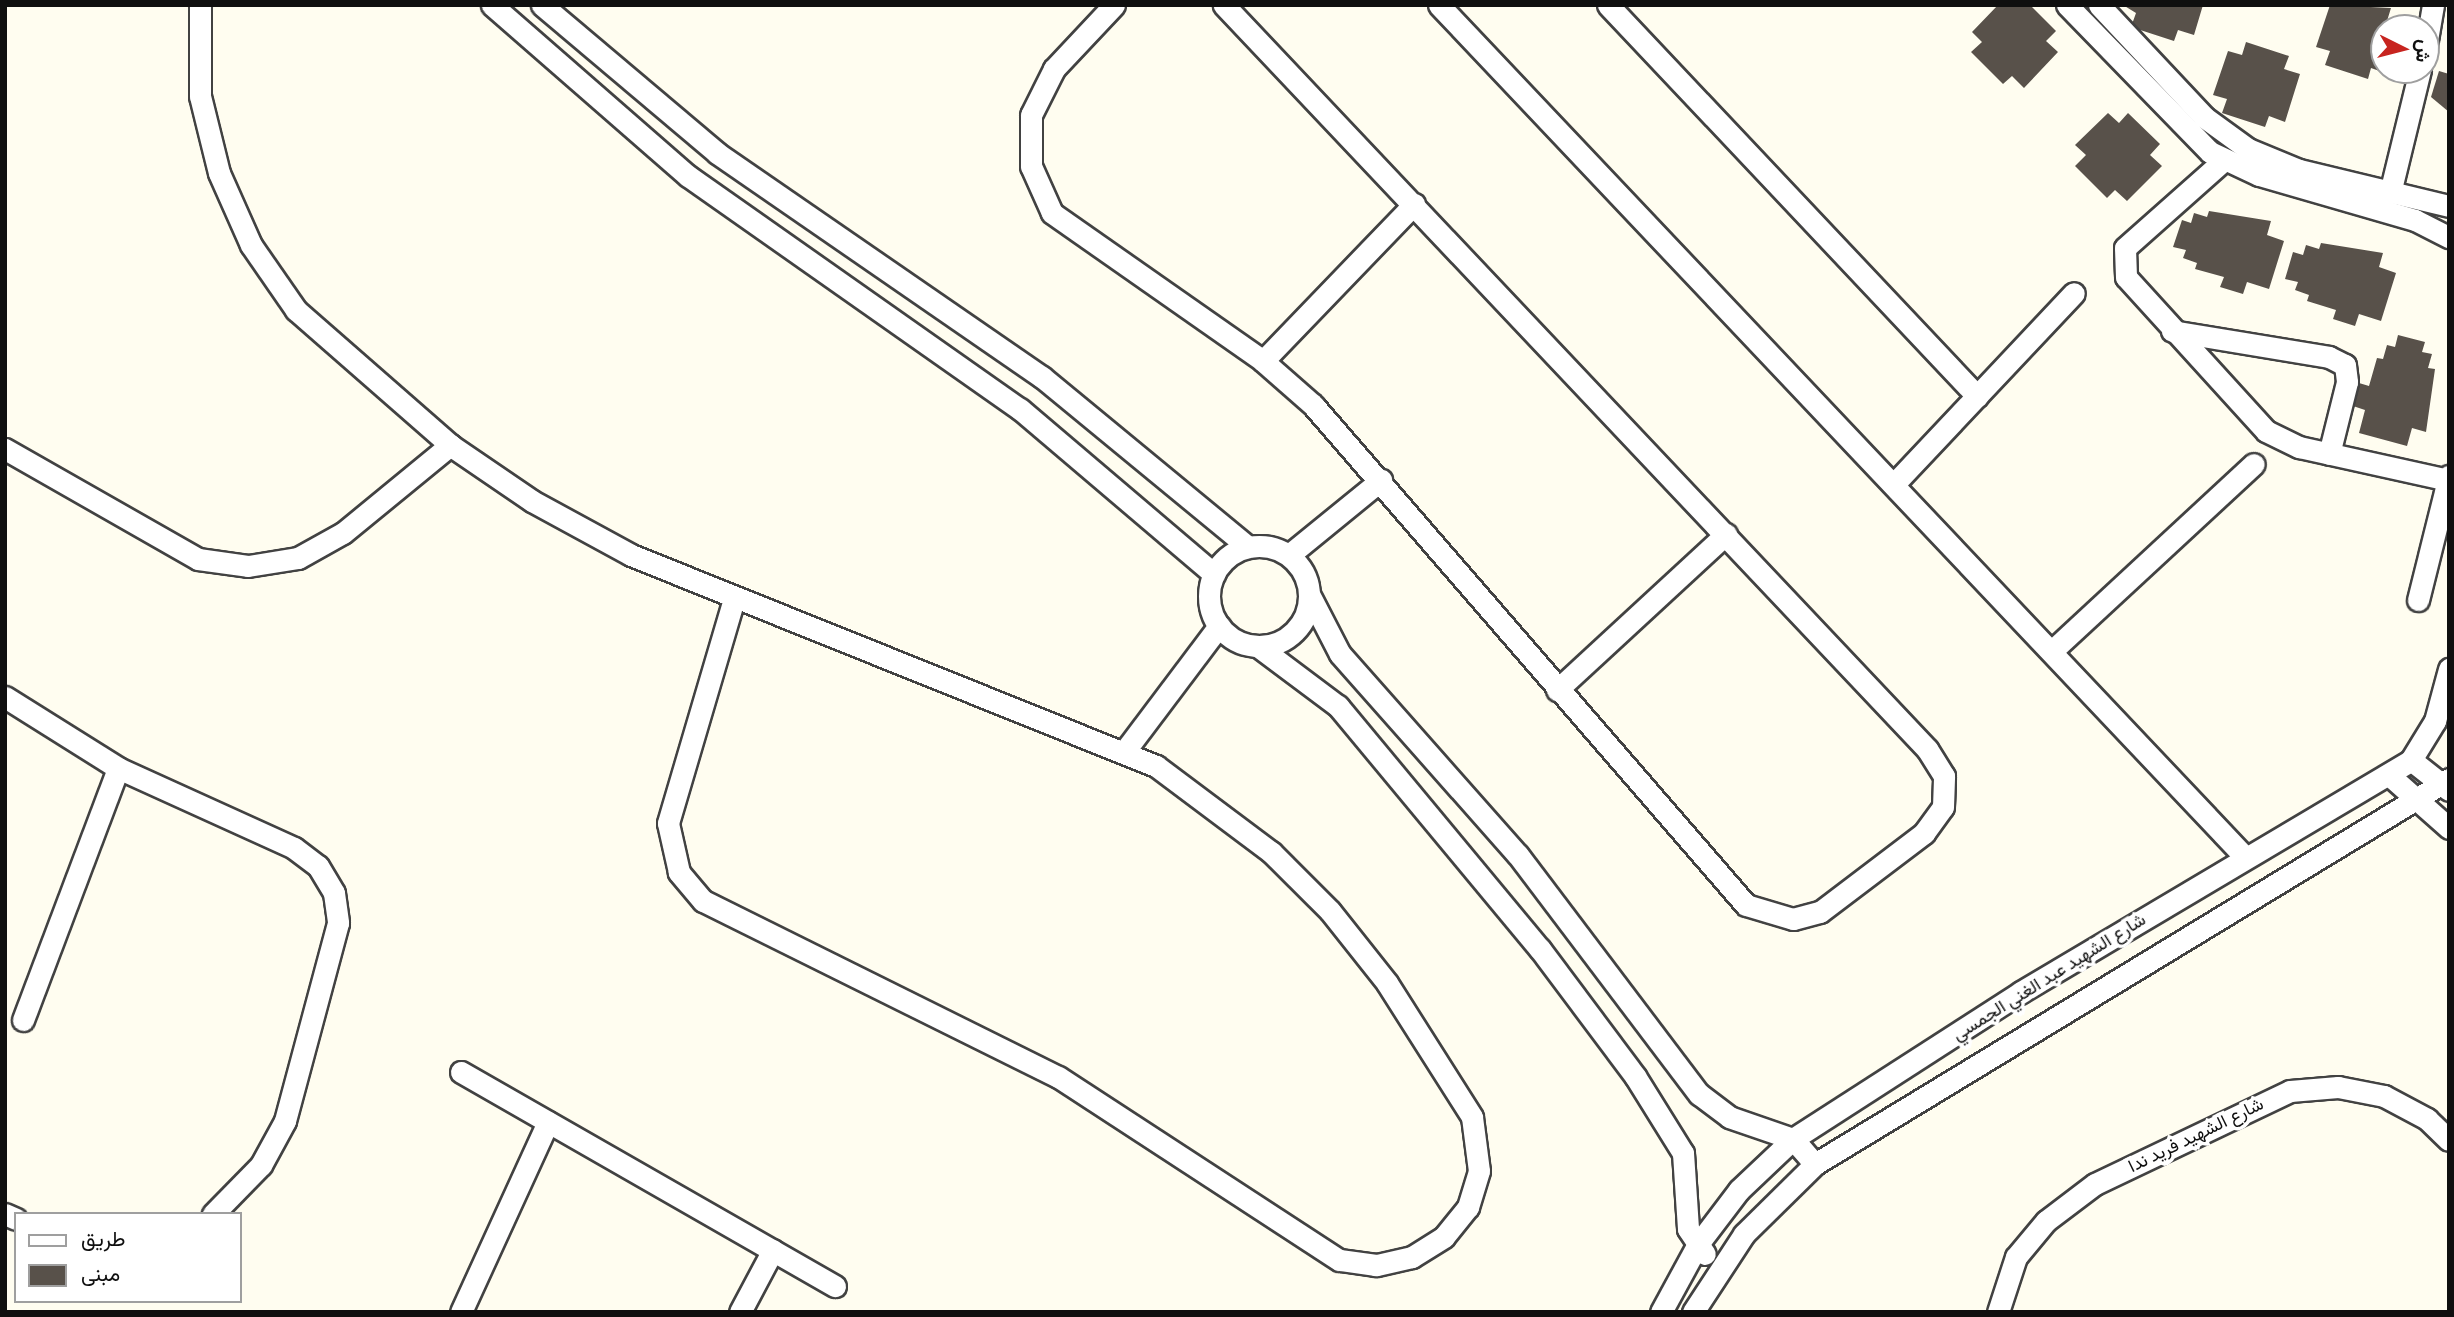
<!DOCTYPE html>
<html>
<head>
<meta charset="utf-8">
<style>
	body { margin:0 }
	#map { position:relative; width:2454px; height:1317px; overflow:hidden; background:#fffdf0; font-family:"Source Serif 4",Vazirmatn,serif }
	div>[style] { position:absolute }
	.building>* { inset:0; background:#58514a }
	.roads { filter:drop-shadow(2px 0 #424242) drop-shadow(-2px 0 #424242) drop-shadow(0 2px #424242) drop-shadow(0 -2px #424242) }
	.minor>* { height:21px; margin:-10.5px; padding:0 10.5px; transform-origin:10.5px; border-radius:10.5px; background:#fff }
	.minor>.ring { margin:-10.5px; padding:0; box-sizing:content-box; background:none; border:21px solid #fff; border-radius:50% }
	span { translate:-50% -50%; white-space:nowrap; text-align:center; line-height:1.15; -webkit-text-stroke:7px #fff; paint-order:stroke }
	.street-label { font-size:18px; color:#0f0f0f }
	.frame { position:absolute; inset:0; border:7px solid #0f0f0f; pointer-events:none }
	.legend { position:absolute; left:14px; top:1212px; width:228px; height:91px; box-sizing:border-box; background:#fff; border:2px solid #9f9f9f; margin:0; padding:9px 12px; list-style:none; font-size:21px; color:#0f0f0f }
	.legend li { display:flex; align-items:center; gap:14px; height:35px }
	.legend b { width:35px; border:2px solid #9f9f9f }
	.north { position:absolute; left:2370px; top:14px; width:70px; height:70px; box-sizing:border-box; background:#fff; border:2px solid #9f9f9f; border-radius:50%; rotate:96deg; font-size:19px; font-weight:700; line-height:28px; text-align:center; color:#0f0f0f }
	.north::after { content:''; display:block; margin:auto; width:24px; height:32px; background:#c7241f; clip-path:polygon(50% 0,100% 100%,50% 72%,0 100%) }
</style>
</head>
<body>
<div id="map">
	<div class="building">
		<i style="clip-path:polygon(1998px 5px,2030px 5px,2056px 31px,2046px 41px,2058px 52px,2024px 88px,2012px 76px,2003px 84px,1971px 52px,1982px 42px,1972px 32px)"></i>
		<i style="clip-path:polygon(2123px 5px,2203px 5px,2194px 35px,2178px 30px,2174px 41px,2131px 27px,2136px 13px)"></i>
		<i style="clip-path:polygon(2330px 5px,2391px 8px,2387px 21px,2406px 27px,2384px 28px,2388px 74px,2371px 68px,2368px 79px,2325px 65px,2330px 51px,2316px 47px)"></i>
		<i style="clip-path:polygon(2246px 42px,2289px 56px,2284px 69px,2300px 74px,2285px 122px,2269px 116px,2265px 127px,2222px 113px,2227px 99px,2213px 95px,2228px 51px,2242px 55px)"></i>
		<i style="clip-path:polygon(2439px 71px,2449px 74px,2449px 112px,2431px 97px)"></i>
		<i style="clip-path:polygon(2108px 113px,2119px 123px,2128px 113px,2160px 144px,2150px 155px,2162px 166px,2127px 201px,2115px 190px,2107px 198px,2075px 166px,2086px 155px,2075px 145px)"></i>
		<i style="clip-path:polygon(2209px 211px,2271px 221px,2267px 235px,2284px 241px,2269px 289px,2247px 282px,2243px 294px,2220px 287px,2224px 277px,2195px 269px,2197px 263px,2183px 258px,2186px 250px,2173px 247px,2182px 220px,2191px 223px,2194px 213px,2207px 217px)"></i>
		<i style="clip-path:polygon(2321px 243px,2383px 253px,2379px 267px,2396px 273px,2381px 321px,2359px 314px,2355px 326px,2333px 319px,2336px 310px,2307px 301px,2309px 295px,2295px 290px,2298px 282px,2285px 279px,2293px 252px,2303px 255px,2306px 245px,2319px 249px)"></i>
		<i style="clip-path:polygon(2398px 335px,2425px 342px,2422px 352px,2432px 354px,2428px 368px,2435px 369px,2426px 432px,2412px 428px,2407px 446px,2359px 433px,2365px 410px,2353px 406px,2359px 383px,2369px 386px,2377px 358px,2383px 359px,2387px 345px,2395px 347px)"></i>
	</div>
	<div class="roads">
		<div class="minor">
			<i style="left:200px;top:5px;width:91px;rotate:90deg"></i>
			<i style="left:200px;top:96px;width:79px;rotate:76.1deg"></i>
			<i style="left:219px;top:173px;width:79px;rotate:66deg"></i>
			<i style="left:251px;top:245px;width:79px;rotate:55.3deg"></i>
			<i style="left:296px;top:310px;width:205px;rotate:41.2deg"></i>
			<i style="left:450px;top:445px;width:99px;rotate:34.3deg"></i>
			<i style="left:532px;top:501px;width:113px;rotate:28.6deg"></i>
			<i style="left:631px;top:555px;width:566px;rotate:21.9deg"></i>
			<i style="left:1156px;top:766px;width:144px;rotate:36.8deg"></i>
			<i style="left:1271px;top:852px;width:83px;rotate:45deg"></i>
			<i style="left:1330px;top:911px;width:92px;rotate:51.6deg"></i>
			<i style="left:1387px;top:983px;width:159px;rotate:57.6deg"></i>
			<i style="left:1472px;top:1117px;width:54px;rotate:82.6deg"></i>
			<i style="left:1479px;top:1171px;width:38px;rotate:107deg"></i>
			<i style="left:1468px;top:1207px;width:38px;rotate:129deg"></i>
			<i style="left:1444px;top:1237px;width:38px;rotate:148deg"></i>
			<i style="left:1412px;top:1257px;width:37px;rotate:167deg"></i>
			<i style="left:1376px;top:1265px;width:37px;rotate:-172deg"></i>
			<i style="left:1339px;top:1260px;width:335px;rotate:-146.9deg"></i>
			<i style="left:1058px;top:1077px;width:396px;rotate:-153.6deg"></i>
			<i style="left:703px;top:901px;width:38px;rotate:-130deg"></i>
			<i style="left:679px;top:872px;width:50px;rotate:-102.7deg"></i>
			<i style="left:668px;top:823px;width:234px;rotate:-73.6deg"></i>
			<i style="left:492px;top:5px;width:260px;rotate:41.1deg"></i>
			<i style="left:688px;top:176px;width:406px;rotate:35.1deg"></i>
			<i style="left:1020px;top:409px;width:255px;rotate:40.4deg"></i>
			<i style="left:542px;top:5px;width:229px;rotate:40.2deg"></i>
			<i style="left:717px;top:153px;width:395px;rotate:34.6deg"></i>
			<i style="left:1042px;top:377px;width:267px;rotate:39.5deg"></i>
			<i style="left:1114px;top:5px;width:88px;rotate:133.2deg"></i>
			<i style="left:1054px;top:69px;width:51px;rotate:116.6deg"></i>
			<i style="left:1031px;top:115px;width:51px;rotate:90deg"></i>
			<i style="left:1031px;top:166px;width:51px;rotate:65.9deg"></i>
			<i style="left:1052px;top:213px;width:258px;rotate:35deg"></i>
			<i style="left:1263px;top:361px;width:67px;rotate:41.3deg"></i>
			<i style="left:1313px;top:405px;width:661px;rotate:49.11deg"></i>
			<i style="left:1746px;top:905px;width:49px;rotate:16.6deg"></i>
			<i style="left:1793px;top:919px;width:28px;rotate:-15deg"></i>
			<i style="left:1820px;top:912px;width:131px;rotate:-37.2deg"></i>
			<i style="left:1924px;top:833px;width:32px;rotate:-54deg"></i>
			<i style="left:1943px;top:807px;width:31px;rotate:-88deg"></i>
			<i style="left:1944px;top:776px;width:32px;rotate:-122deg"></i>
			<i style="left:1927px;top:749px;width:1024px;rotate:-133.38deg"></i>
			<i style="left:1439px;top:5px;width:1173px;rotate:46.59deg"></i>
			<i style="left:1608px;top:5px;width:538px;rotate:46.66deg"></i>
			<i style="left:2067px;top:5px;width:205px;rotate:45.8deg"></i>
			<i style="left:2210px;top:152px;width:54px;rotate:25.1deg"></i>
			<i style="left:2259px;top:175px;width:162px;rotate:16.1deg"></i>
			<i style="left:2415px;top:220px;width:38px;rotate:27deg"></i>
			<i style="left:2099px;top:5px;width:154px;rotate:46.8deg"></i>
			<i style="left:2204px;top:117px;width:54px;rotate:36deg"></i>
			<i style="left:2248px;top:149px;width:55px;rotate:22.4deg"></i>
			<i style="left:2299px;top:170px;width:154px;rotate:13.5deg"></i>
			<i style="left:2426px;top:46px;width:42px;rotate:-80.3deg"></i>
			<i style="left:2224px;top:160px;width:132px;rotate:138.4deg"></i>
			<i style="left:2125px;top:248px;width:29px;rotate:88deg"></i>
			<i style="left:2126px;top:277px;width:208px;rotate:47.7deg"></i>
			<i style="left:2266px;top:431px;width:37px;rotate:26deg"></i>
			<i style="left:2299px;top:447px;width:153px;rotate:12.5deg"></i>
			<i style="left:2390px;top:193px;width:127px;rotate:-76.3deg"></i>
			<i style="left:2172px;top:331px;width:159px;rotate:9.4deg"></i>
			<i style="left:2329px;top:357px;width:18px;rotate:27deg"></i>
			<i style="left:2345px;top:365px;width:17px;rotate:83deg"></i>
			<i style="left:2347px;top:382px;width:74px;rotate:104deg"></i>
			<i style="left:1263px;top:361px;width:218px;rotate:-46.1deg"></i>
			<i style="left:5px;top:449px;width:222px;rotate:29.7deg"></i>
			<i style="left:198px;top:559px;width:50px;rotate:8deg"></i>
			<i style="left:248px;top:566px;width:51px;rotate:-9.1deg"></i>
			<i style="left:298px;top:558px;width:51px;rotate:-29.1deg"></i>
			<i style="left:343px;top:533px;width:139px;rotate:-39.4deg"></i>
			<i style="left:1894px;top:484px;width:262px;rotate:-46.7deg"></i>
			<i class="ring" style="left:1209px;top:546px;width:79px;height:79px"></i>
			<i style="left:1289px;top:555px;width:119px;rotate:-39.2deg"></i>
			<i style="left:1310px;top:596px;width:65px;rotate:62.7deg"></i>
			<i style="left:1340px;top:654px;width:268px;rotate:48.5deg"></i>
			<i style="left:1518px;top:855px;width:300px;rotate:52.9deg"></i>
			<i style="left:1699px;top:1094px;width:38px;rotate:37deg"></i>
			<i style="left:1729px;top:1117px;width:68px;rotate:19deg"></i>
			<i style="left:1793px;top:1139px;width:33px;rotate:49deg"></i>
			<i style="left:2418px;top:600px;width:128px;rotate:-76deg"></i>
			<i style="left:1259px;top:647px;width:99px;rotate:36.8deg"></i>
			<i style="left:1338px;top:706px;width:316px;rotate:50.3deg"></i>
			<i style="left:1540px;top:949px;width:159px;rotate:53.2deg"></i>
			<i style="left:1635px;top:1076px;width:91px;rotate:58.1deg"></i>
			<i style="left:1683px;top:1153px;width:76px;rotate:86.2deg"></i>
			<i style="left:1688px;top:1229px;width:30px;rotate:56deg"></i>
			<i style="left:2054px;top:649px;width:272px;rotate:-42.8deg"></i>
			<i style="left:1557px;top:690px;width:230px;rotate:-42.7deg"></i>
			<i style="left:5px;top:697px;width:133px;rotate:32.1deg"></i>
			<i style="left:118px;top:768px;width:193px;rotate:24.4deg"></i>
			<i style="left:294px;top:848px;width:30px;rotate:37deg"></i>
			<i style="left:318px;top:866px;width:31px;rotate:59deg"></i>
			<i style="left:334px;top:893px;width:30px;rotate:82deg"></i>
			<i style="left:338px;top:923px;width:205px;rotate:105deg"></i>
			<i style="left:285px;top:1121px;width:50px;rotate:118.6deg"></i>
			<i style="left:261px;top:1165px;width:69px;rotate:134.4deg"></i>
			<i style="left:1124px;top:752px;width:158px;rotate:-53deg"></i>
			<i style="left:2411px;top:760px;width:48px;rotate:38.3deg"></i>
			<i style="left:2389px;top:775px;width:80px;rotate:41.5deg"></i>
			<i style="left:23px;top:1020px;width:269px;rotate:-69.3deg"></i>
			<i style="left:461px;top:1072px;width:431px;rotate:29.8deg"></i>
			<i style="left:5px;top:1214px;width:12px;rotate:24deg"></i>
			<i style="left:461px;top:1312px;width:209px;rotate:-65.4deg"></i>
			<i style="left:740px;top:1312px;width:70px;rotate:-62deg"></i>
			<i style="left:1661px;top:1312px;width:77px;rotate:-61.4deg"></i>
			<i style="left:1698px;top:1244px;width:68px;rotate:-52.8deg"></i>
			<i style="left:1739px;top:1190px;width:74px;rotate:-43.4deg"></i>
			<i style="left:1793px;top:1139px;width:271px;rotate:-32.8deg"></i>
			<i style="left:2021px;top:992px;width:454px;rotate:-30.7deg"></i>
			<i style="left:2411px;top:760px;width:46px;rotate:-58.4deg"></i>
			<i style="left:2435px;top:721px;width:54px;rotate:-74.9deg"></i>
			<i style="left:1693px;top:1312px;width:93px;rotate:-56.8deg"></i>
			<i style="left:1744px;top:1234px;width:100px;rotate:-44.6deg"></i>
			<i style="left:1815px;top:1164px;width:742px;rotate:-31.27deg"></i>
			<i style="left:1998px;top:1312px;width:58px;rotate:-71.9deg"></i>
			<i style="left:2016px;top:1257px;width:47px;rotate:-50.2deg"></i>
			<i style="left:2046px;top:1221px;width:61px;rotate:-37.1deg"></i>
			<i style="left:2095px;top:1184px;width:216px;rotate:-25.5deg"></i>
			<i style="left:2290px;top:1091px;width:48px;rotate:-4.8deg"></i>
			<i style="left:2338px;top:1087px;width:47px;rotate:11.1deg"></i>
			<i style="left:2384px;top:1096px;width:49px;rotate:28.1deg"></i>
			<i style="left:2427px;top:1119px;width:30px;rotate:44deg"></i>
		</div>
	</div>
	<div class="street-label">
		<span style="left:2049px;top:977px;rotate:-32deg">شارع الشهيد عبد الغني الجمسي</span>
		<span style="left:2196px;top:1135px;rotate:-26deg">شارع الشهيد فريد ندا</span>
	</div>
	<div class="frame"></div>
	<ul class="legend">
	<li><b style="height:9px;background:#fff"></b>طريق</li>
	<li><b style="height:19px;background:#58514a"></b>مبنى</li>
	</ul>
	<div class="north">ش</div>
</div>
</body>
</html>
